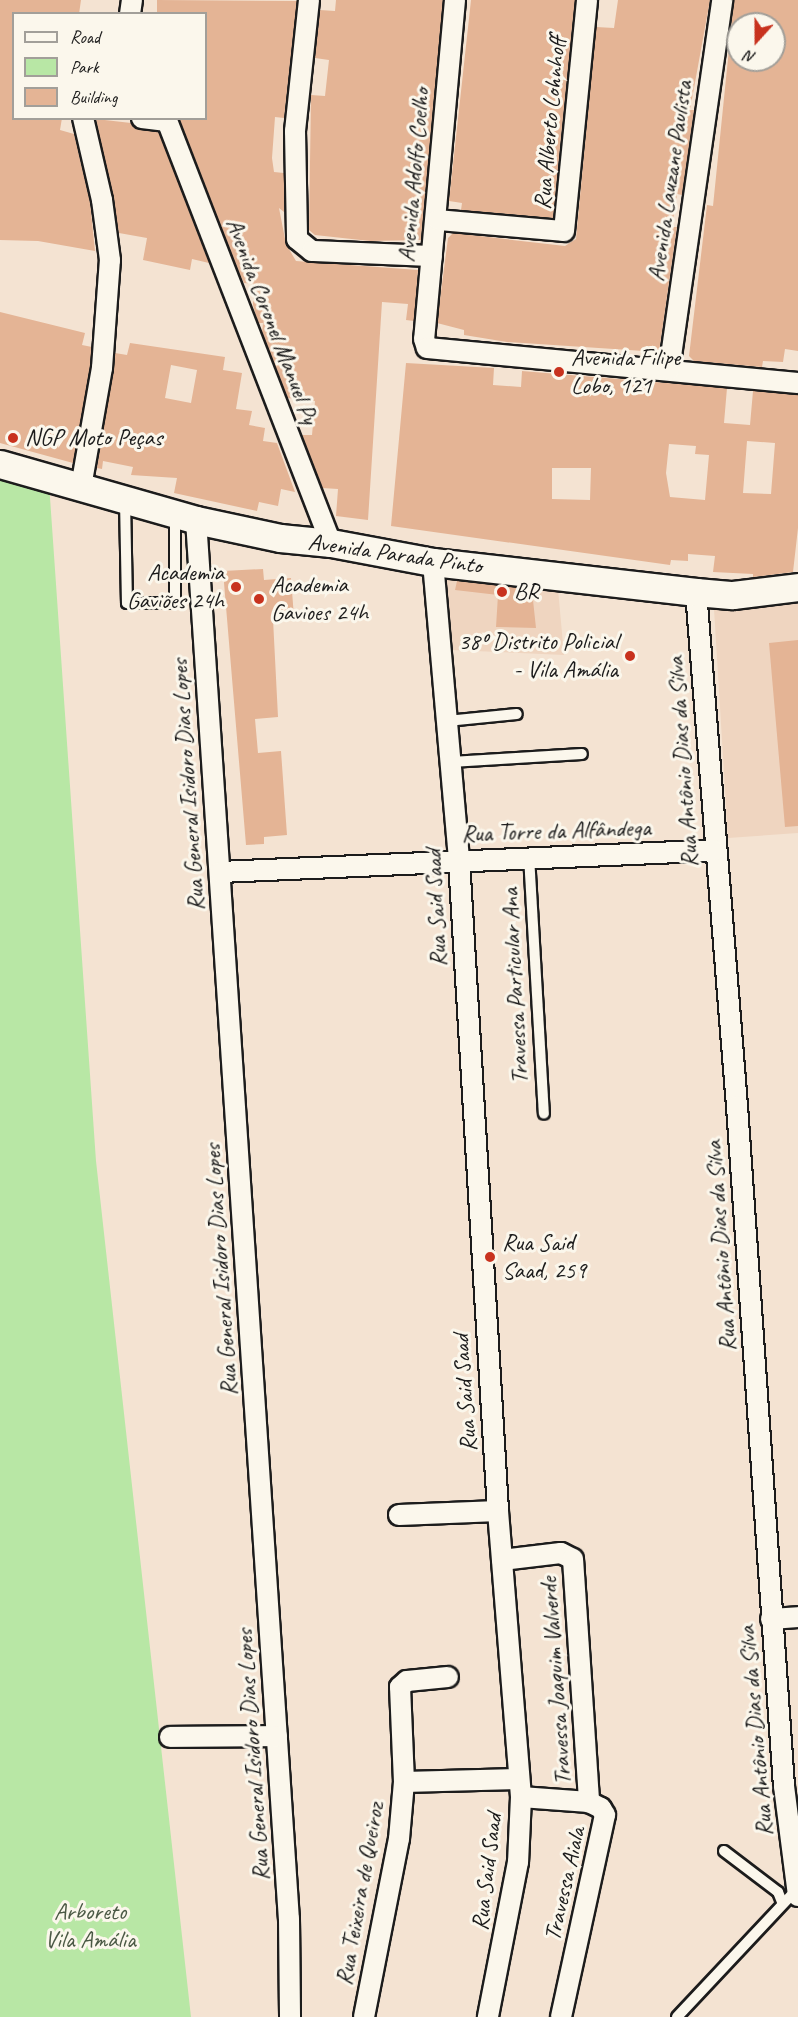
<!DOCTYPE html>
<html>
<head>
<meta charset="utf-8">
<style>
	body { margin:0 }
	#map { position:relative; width:798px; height:2017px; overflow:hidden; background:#f4e3d2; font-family:Caveat,sans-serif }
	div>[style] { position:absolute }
	.built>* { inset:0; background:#efd5c0 }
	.green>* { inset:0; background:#b8e7a5 }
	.building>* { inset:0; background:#e4b495 }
	.roads { filter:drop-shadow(2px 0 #1c1c1c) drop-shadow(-2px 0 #1c1c1c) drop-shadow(0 2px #1c1c1c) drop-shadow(0 -2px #1c1c1c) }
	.service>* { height:10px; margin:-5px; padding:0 5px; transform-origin:5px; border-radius:5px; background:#fbf7ec }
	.minor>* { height:20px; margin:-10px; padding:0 10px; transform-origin:10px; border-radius:10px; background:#fbf7ec }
	.secondary>* { height:27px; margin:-13.5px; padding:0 13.5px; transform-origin:13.5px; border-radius:13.5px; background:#fbf7ec }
	.dots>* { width:16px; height:16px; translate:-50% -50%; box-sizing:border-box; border:3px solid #fbf7ec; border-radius:50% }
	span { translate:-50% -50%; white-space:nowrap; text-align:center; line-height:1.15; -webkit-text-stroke:6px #fbf7ec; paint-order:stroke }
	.street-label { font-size:24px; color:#1c1c1c }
	.poi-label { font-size:24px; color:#1c1c1c }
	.left { translate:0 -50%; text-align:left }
	.right { translate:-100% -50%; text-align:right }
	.park-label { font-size:24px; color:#4b5945 }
	.legend { position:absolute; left:12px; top:12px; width:195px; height:108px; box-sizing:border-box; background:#fbf7ec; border:2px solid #a29f99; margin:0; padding:8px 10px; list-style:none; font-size:18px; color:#1c1c1c }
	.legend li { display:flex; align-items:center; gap:12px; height:30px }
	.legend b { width:30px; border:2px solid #a29f99 }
	.north { position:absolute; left:726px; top:12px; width:60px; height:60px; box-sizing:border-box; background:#fbf7ec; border:2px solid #a29f99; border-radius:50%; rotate:201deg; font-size:16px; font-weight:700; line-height:24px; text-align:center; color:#1c1c1c }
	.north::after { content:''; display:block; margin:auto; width:21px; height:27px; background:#c8321e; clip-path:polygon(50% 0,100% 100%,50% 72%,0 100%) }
</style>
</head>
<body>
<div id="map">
	<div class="built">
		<i style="clip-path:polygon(446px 574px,558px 589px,564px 655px,451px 650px)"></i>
		<i style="clip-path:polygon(798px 603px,798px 833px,728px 838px,714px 609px)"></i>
	</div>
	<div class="green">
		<i style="clip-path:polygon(0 470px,49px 483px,96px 1161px,191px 2017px,0 2017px)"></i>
	</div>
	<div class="building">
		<i style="clip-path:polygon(0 0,81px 0,79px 14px,14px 14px,14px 118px,62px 118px,60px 130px,74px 134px,90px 202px,95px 251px,38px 241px,0 240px)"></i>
		<i style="clip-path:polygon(157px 0,297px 1px,284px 118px,275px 117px,272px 158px,274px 172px,284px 173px,284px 212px,279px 208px,286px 244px,296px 261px,418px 270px,414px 321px,406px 320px,408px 304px,382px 302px,368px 520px,336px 516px,338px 489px,322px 488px,302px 435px,312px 435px,315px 401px,287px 398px,262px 333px,263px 323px,258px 323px,253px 305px,253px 284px,244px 283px,237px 268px,179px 118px,206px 118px,206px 14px,157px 14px)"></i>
		<i style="clip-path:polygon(336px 0,443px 0,421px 240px,370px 241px,315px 235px,309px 230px,311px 95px,325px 96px,329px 60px,315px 58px,320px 10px,335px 11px)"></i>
		<i style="clip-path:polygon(471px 0,575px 0,553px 218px,461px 210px,462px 203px,449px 201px)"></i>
		<i style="clip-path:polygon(618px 0,710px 0,690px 110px,694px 110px,682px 195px,677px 194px,672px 227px,677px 227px,659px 352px,507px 342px,464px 335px,464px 330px,437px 323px,448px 238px,453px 233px,565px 246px,576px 239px,596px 27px,614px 28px)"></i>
		<i style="clip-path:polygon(evenodd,734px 0,798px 0,798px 351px,785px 349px,783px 362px,763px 361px,762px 367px,694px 361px,689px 356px,707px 205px,713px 206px,734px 0,738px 24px,774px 24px,774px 60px,738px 60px,738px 24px)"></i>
		<i style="clip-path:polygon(96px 119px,131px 123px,140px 130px,159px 132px,209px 263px,192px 259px,190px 270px,143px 260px,147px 238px,119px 233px)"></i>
		<i style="clip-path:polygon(0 312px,85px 333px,82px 345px,92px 347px,90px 367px,73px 463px,0 443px)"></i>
		<i style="clip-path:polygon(evenodd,130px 343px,225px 357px,223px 370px,242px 373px,236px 409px,252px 411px,249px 425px,265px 428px,263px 441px,277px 443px,295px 492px,281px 489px,278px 506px,259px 502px,257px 511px,174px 493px,177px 478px,131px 475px,133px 467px,103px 461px,102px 469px,97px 468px,115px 353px,127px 355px,130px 343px,171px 365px,197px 370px,191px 403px,165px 398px,171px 365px)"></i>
		<i style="clip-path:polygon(evenodd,406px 363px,494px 368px,493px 385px,521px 387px,522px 371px,727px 388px,724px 423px,750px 425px,753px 391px,798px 395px,798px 528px,793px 572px,753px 577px,753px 574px,713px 572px,715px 556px,688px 554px,688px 561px,671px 560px,670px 565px,391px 526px,406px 363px,747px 441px,775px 443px,771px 494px,743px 493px,747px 441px,406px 363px,669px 444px,696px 446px,695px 454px,709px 455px,705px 500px,670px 497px,666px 473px,669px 444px,406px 363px,552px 468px,591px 468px,590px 500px,552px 499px,552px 468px)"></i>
		<i style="clip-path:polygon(263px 569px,264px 580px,291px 578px,294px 617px,273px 619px,278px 717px,255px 719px,258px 753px,281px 751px,287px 835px,264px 837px,264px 844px,246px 845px,223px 571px)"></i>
		<i style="clip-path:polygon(457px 581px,541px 590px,539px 601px,533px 600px,536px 628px,496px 627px,498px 595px,455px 590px)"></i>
		<i style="clip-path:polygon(798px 640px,798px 826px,785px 827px,769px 643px)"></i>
	</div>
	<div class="roads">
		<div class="service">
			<i style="left:125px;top:500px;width:103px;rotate:88.9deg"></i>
			<i style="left:127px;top:603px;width:48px"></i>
			<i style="left:175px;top:603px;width:88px;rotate:-90deg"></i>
			<i style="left:447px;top:721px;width:70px;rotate:-5.7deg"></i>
			<i style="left:451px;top:762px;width:131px;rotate:-3.5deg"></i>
			<i style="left:529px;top:856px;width:258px;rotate:86.7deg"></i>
			<i style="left:724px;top:1851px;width:68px;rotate:37.2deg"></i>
			<i style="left:778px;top:1892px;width:11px;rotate:68deg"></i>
			<i style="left:677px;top:2017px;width:175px;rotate:-46.8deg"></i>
		</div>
		<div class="minor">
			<i style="left:309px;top:0;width:132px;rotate:96.1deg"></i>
			<i style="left:295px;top:131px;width:108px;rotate:88.9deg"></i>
			<i style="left:297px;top:239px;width:19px;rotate:39deg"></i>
			<i style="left:312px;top:251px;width:120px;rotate:2.4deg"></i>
			<i style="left:455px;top:0;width:340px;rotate:95.2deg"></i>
			<i style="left:424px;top:339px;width:9px;rotate:72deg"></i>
			<i style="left:427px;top:348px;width:373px;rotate:5.4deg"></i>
			<i style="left:130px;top:14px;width:14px;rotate:-82deg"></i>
			<i style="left:142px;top:118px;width:25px;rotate:7deg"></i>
			<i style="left:166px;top:118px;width:456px;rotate:68.8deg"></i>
			<i style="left:438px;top:220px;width:126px;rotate:5deg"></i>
			<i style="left:564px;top:231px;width:232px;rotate:-84.3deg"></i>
			<i style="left:669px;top:370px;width:374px;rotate:-81.8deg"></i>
			<i style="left:81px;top:487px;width:121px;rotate:-80deg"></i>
			<i style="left:102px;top:368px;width:108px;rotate:-85.8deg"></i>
			<i style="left:110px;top:260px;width:61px;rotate:-97.6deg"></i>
			<i style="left:102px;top:200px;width:84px;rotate:-103deg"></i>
			<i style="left:196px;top:520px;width:1402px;rotate:86.2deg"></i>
			<i style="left:289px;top:1919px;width:98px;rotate:89.4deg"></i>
			<i style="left:433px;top:562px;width:299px;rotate:85deg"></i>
			<i style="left:459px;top:860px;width:652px;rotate:86.57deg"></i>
			<i style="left:498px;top:1511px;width:287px;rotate:85.4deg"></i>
			<i style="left:521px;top:1797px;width:65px;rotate:92.6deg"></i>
			<i style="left:518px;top:1862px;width:158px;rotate:101deg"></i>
			<i style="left:696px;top:592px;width:516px;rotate:85.44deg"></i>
			<i style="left:737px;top:1106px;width:682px;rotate:86.05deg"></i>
			<i style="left:784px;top:1786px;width:111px;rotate:82.7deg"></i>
			<i style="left:220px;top:872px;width:494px;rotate:-2.5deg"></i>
			<i style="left:399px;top:1515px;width:99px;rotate:-2.3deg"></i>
			<i style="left:502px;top:1560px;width:59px;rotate:-6.8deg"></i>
			<i style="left:561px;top:1553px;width:13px;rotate:27deg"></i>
			<i style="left:573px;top:1559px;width:244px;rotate:86.2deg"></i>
			<i style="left:771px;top:1619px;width:27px;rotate:-4deg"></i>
			<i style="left:170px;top:1737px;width:107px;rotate:-0.5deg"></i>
			<i style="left:404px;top:1782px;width:114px;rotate:-1.5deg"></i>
			<i style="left:521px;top:1797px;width:68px;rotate:4.2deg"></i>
			<i style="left:589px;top:1802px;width:13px;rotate:27deg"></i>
			<i style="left:601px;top:1808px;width:8px;rotate:60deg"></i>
			<i style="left:605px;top:1815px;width:207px;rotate:102.3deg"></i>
			<i style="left:364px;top:2017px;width:181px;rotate:-78.9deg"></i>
			<i style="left:399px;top:1839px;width:57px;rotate:-85deg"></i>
			<i style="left:404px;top:1782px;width:95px;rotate:-92.4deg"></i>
			<i style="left:400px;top:1687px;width:9px;rotate:-41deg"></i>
			<i style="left:407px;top:1681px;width:41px;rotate:-5.6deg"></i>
		</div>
		<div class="secondary">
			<i style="left:0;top:464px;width:204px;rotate:15.9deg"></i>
			<i style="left:196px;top:520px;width:86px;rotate:12.1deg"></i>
			<i style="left:280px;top:538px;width:51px;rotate:5.6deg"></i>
			<i style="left:331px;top:543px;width:104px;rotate:10.6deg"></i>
			<i style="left:433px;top:562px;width:265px;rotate:6.5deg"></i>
			<i style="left:696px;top:592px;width:37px;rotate:5deg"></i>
			<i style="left:733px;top:595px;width:65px;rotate:-7deg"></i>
		</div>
	</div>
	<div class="dots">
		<i style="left:559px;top:372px;background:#c8321e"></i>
		<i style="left:13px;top:438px;background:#c8321e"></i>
		<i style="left:236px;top:587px;background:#c8321e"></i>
		<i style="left:502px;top:592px;background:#c8321e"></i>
		<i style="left:259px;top:599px;background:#c8321e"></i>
		<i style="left:630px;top:656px;background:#c8321e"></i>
		<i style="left:490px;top:1257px;background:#c8321e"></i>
	</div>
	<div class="street-label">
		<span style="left:550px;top:123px;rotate:-85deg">Rua Alberto Lohnhoff</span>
		<span style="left:414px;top:175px;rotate:-85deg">Avenida Adolfo Coelho</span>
		<span style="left:670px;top:181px;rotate:-82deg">Avenida Lauzane Paulista</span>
		<span style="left:272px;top:321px;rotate:69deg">Avenida Coronel Manuel Py</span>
		<span style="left:395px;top:554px;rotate:8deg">Avenida Parada Pinto</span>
		<span style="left:683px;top:762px;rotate:-94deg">Rua Antônio Dias da Silva</span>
		<span style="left:188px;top:785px;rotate:-94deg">Rua General Isidoro Dias Lopes</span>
		<span style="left:556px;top:831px;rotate:-2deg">Rua Torre da Alfândega</span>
		<span style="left:436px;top:908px;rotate:-93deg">Rua Said Saad</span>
		<span style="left:515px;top:986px;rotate:-93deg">Travessa Particular Ana</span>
		<span style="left:721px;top:1246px;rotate:-94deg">Rua Antônio Dias da Silva</span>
		<span style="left:221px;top:1270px;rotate:-94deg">Rua General Isidoro Dias Lopes</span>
		<span style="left:465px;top:1393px;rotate:-94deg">Rua Said Saad</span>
		<span style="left:556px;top:1681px;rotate:-94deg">Travessa Joaquim Valverde</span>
		<span style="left:756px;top:1731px;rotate:-95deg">Rua Antônio Dias da Silva</span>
		<span style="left:253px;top:1755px;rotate:-94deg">Rua General Isidoro Dias Lopes</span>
		<span style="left:487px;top:1872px;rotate:-83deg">Rua Said Saad</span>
		<span style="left:565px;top:1884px;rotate:-77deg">Travessa Aiala</span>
		<span style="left:360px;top:1894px;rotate:-80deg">Rua Teixeira de Queiroz</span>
	</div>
	<div class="poi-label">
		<span class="left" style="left:571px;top:372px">Avenida Filipe<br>Lobo, 121</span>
		<span class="left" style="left:25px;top:438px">NGP Moto Peças</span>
		<span class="right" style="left:224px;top:587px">Academia<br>Gaviões 24h</span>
		<span class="left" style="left:271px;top:599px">Academia<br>Gavioes 24h</span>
		<span class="left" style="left:514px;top:592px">BR</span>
		<span class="right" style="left:618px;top:656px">38º Distrito Policial<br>- Vila Amália</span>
		<span class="left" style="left:502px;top:1257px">Rua Said<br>Saad, 259</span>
	</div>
	<div class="park-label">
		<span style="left:90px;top:1926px">Arboreto<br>Vila Amália</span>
	</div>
	<ul class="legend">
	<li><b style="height:8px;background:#fbf7ec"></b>Road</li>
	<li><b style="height:16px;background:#b8e7a5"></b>Park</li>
	<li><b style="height:16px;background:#e4b495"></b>Building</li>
	</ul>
	<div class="north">N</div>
</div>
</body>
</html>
